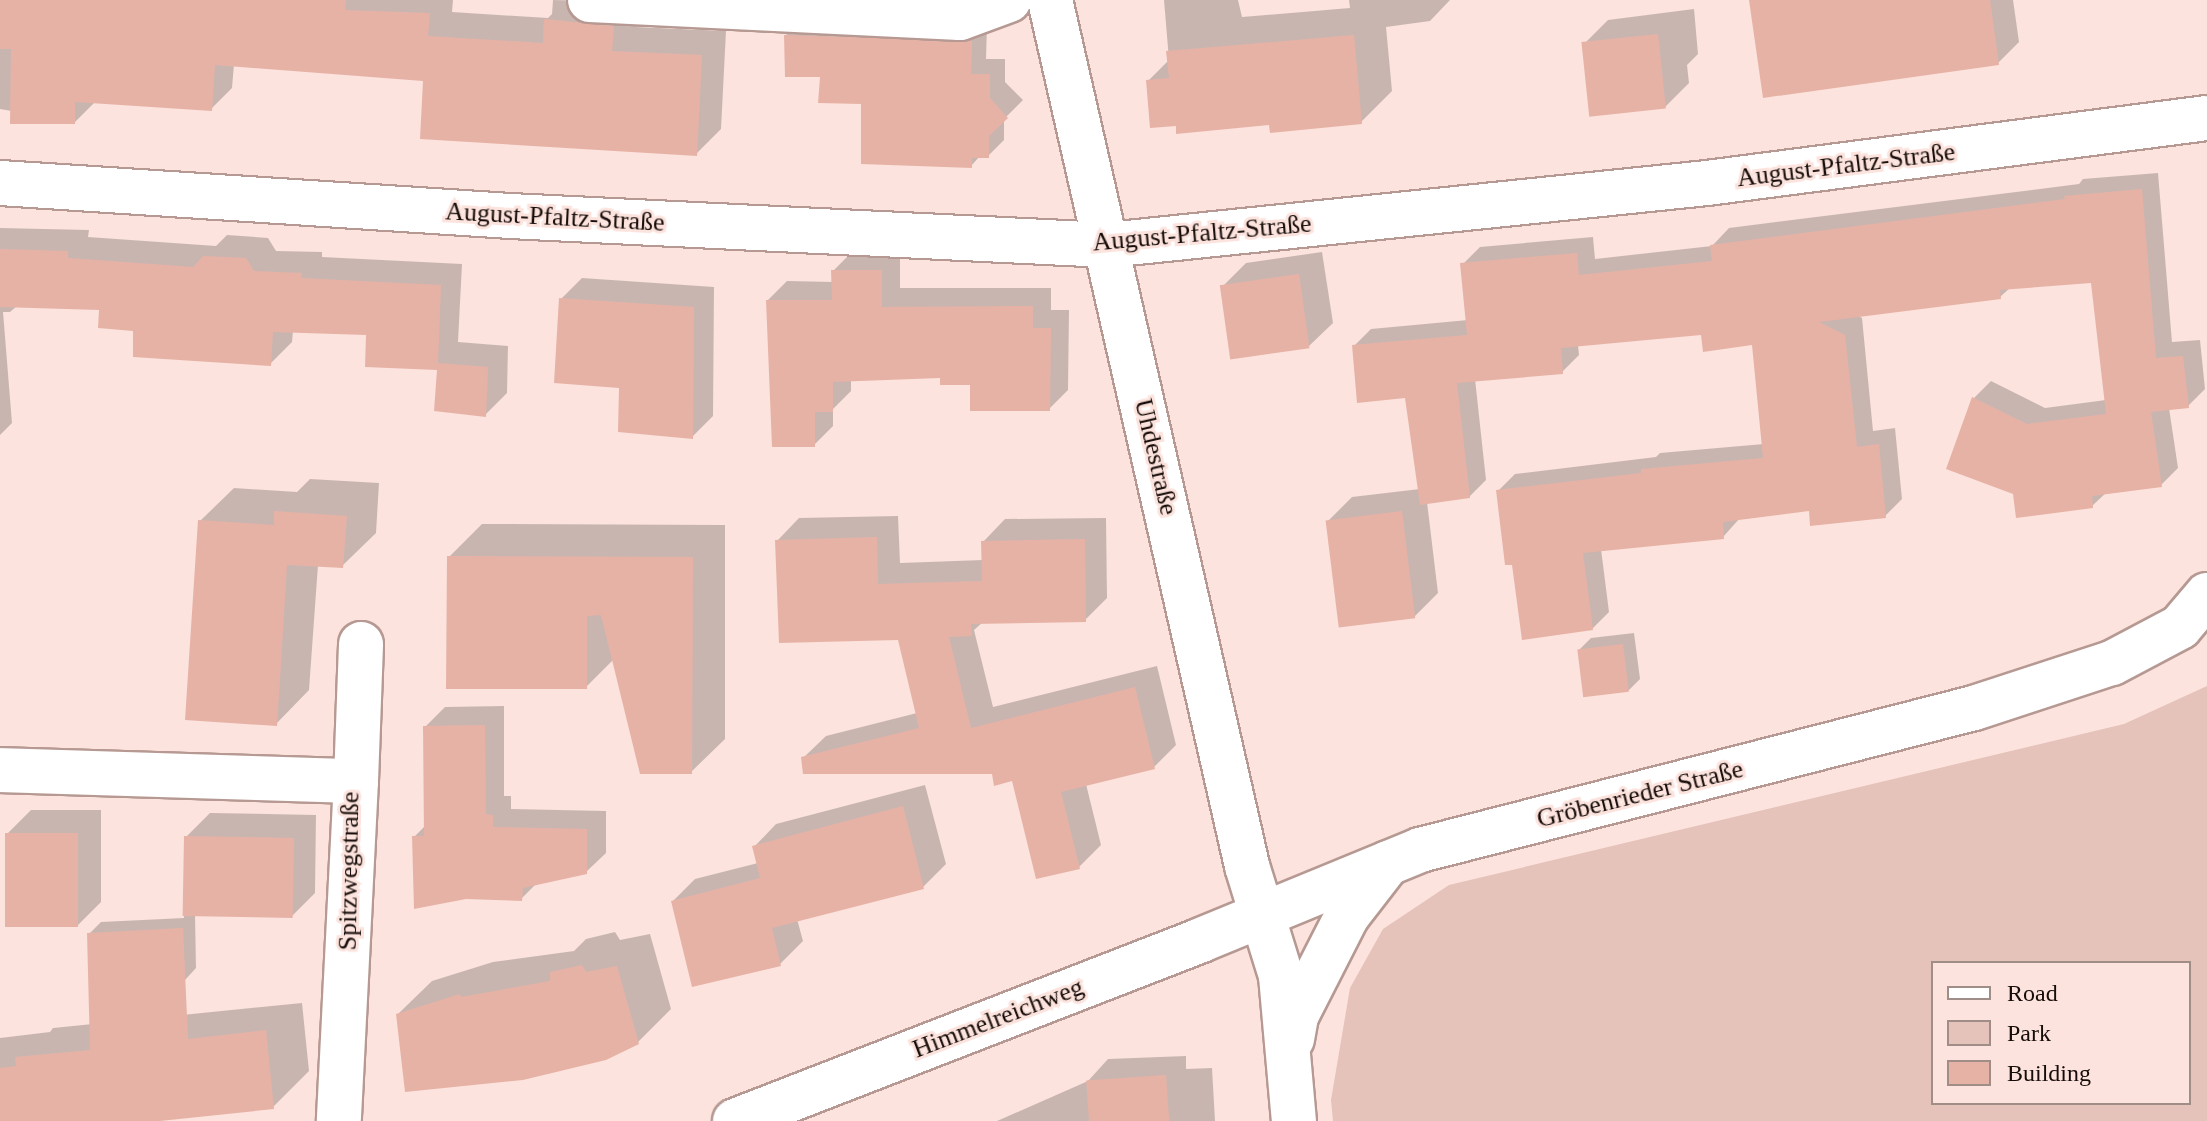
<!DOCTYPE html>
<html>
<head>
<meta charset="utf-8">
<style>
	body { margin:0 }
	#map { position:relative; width:2207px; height:1121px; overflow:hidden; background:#fce3dd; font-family:Georgia,serif }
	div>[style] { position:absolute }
	.green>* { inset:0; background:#e5c2ba }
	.shadow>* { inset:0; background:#0003 }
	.building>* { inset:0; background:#e7b2a6; transform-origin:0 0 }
	.roads { filter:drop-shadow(2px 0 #b69992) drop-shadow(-2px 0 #b69992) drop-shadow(0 2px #b69992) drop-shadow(0 -2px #b69992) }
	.minor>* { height:44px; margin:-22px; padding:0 22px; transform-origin:22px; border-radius:22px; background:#fff }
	span { translate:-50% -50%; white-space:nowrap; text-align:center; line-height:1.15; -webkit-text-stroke:6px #fce3dd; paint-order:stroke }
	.street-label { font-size:26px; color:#160c09 }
	.legend { position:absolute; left:1931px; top:961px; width:260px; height:144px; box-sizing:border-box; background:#fce3dd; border:2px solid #a08d88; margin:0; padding:10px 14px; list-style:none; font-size:24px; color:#160c09 }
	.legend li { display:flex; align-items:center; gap:16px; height:40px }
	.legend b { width:40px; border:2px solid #a08d88 }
</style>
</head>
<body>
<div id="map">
	<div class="green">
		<i style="clip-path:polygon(evenodd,2207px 686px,2207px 1121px,1333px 1121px,1331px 1100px,1350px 988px,1383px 929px,1449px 885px,2124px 724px,2207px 686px,2189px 963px,2189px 1103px,1933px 1103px,1933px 963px,2189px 963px)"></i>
	</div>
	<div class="shadow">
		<i style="clip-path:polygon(0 0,453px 0,452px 12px,548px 18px,552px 14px,553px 0,637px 2px,636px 27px,726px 31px,721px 129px,696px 154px,425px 79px,234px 64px,232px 88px,211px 109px,96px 101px,75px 122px,0 109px)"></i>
		<i style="clip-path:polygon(1164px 0,1238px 0,1242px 17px,1350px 8px,1349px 0,1450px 0,1430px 21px,1386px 27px,1392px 91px,1361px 122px,1177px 124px,1148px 81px,1169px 60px)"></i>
		<i style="clip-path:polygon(1751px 0,2013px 0,2019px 42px,1998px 63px)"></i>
		<i style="clip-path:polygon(1694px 9px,1698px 54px,1687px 65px,1689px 83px,1665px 107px,1584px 44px,1608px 20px)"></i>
		<i style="clip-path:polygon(802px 19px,987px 26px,986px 59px,1005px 59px,1005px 82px,1023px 100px,1004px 119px,1004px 140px,988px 156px,980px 156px,971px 166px,863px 102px,822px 75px,786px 35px)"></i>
		<i style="clip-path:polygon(2158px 173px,2172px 342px,2200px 340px,2205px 389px,2188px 406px,2169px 408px,2178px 468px,2161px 485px,2107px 492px,2092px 506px,2015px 493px,1974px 398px,1991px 381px,2045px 408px,2106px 400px,2093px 281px,2011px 287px,2000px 297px,1857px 315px,1862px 318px,1873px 431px,1895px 428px,1902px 499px,1885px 516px,1811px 509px,1740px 518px,1723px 537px,1601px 549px,1609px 612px,1592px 629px,1514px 563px,1498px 491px,1515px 474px,1656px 457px,1660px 453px,1764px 444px,1754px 343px,1703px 332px,1578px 345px,1579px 355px,1562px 372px,1475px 379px,1486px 480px,1469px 497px,1427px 502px,1438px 593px,1414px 617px,1328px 521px,1352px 497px,1420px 489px,1407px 396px,1354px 346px,1371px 329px,1468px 320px,1463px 264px,1480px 247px,1593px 237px,1595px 259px,1712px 246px,1729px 228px,2079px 184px,2083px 179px)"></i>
		<i style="clip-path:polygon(0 228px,89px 230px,88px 237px,216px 246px,227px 235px,268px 238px,276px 251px,322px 252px,322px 257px,462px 264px,458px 342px,508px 346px,507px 393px,485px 415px,439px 369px,368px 333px,293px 330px,292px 342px,270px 364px,135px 329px,102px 309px,17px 306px,10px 312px,3px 312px,12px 423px,0 435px)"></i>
		<i style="clip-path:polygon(900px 251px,900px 288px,1051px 288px,1051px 310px,1069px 310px,1068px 390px,1049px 409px,942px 376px,851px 379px,851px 391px,833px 409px,833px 426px,814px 445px,768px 300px,787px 281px,834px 282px,833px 271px,852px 252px)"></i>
		<i style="clip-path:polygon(1322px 252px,1333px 323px,1309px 346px,1222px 287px,1246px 263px)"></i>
		<i style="clip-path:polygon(582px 278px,714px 287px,713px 416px,692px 437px,621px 386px,561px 299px)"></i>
		<i style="clip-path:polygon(310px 479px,379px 483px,376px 533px,342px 566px,318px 565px,309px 690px,276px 724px,200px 521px,234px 488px,297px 492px)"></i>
		<i style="clip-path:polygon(898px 516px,900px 563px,983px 560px,983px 542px,1005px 519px,1106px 518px,1107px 598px,1085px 620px,983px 622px,974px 630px,993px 707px,1157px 666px,1176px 745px,1154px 767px,1086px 784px,1101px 845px,1079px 867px,1014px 779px,994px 772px,803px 758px,826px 736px,917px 713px,899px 638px,777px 541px,799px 518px)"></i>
		<i style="clip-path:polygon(482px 524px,725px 525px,725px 739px,691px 772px,614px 659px,586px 687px,449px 557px)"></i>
		<i style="clip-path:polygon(1634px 633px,1640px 679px,1628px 691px,1579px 650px,1591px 638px)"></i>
		<i style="clip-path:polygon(504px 706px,504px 796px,511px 796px,511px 809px,606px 811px,606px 853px,586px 872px,537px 883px,521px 899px,414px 837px,426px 825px,425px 727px,445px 707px)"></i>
		<i style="clip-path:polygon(925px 785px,946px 864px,923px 887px,797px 919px,803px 941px,780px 964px,673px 901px,695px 879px,758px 863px,754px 847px,776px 824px)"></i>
		<i style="clip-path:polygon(31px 810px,101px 810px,101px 902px,77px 926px,7px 834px)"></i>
		<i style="clip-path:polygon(210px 813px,316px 815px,315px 893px,291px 917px,195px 915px,196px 968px,185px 980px,89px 934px,101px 922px,184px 918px,186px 837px)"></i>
		<i style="clip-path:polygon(615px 932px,620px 940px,650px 934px,671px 1009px,638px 1042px,398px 1014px,432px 981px,493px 962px,574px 951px,586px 939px)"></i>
		<i style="clip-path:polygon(302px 1003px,309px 1071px,273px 1107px,153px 1121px,0 1121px,0 1038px,50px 1032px,53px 1028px)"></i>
		<i style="clip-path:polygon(1186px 1056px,1186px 1069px,1212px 1068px,1215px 1121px,997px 1121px,1088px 1081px,1108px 1059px)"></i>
	</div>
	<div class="building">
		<i style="clip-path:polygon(0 0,346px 0,345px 10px,430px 13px,428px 36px,543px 43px,544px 19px,614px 26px,612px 51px,702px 55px,697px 156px,420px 139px,423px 81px,215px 65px,212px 111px,75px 102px,75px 124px,10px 124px,11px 49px,0 49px)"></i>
		<i style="clip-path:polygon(1749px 0,1990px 0,1999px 65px,1763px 98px)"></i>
		<i style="left:1658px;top:34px;width:75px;height:77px;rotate:84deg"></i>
		<i style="clip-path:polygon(784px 35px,972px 41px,971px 74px,990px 74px,990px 98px,1008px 118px,989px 136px,989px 158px,972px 158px,972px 168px,861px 164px,861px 104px,818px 103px,820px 77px,785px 77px)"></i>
		<i style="clip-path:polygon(1354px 35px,1362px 124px,1270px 133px,1269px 125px,1176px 134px,1176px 126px,1150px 128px,1146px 80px,1169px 78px,1166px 51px)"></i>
		<i style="clip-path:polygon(2142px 189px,2156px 358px,2183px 356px,2189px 408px,2151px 412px,2162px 487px,2092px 496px,2093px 508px,2016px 518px,2013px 494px,1946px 469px,1972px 397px,2027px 424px,2106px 414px,2091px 283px,2000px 290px,2001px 299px,1819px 322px,1845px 335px,1857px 447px,1879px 444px,1886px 518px,1810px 526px,1809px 511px,1723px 522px,1724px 539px,1583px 553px,1593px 630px,1522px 640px,1512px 565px,1505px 565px,1496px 490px,1641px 473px,1641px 469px,1763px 458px,1752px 345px,1703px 352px,1701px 335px,1561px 348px,1563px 374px,1457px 383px,1470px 498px,1420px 505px,1405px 398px,1357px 403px,1352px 345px,1467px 335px,1460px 263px,1577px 253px,1579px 275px,1712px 261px,1710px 245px,2065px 199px,2064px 196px)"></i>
		<i style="clip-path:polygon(0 249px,68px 251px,68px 258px,193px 267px,203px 256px,246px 258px,254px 271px,302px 273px,301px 278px,441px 285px,438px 363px,488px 367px,486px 417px,434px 411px,437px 370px,365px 367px,366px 335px,273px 332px,271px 366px,133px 357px,133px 331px,98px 328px,99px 310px,0 307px)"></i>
		<i style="clip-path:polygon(831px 270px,882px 270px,882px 307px,1033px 306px,1033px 328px,1051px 328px,1050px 411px,970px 411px,970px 385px,940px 385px,940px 378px,833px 382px,833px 412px,815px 412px,815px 447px,772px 447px,766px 300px,832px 300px)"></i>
		<i style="left:1299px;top:274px;width:75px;height:80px;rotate:82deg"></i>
		<i style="clip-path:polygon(559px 298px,694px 307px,693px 439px,618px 432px,619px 388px,554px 383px)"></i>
		<i style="clip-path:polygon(274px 511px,347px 516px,343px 568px,287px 565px,277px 726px,185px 720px,198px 520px,274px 525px)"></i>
		<i style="left:1402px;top:511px;width:108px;height:77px;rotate:83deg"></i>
		<i style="clip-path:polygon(877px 537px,878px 584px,982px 581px,981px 541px,1085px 539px,1086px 622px,971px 624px,972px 636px,949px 637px,971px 728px,1135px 687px,1155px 769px,1061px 792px,1080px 869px,1036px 879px,1012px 781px,994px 786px,992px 774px,803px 774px,801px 757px,919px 728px,898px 640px,779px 643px,775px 540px)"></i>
		<i style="clip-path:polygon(447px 556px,693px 557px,692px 774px,640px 774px,601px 615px,587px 616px,587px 689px,446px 689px)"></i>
		<i style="left:1623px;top:644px;width:48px;height:46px;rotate:83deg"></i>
		<i style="clip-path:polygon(485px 725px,486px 814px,493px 815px,493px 827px,587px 829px,587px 874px,523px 888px,522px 901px,466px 899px,414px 909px,412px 836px,424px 836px,423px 726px)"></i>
		<i style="clip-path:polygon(903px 806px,924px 889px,772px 928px,781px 966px,692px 987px,671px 901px,760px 878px,752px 846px)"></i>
		<i style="left:5px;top:833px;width:73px;height:94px"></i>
		<i style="left:184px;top:836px;width:110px;height:80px;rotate:1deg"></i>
		<i style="clip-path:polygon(183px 928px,188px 1039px,266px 1030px,274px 1109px,160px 1121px,0 1121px,0 1068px,16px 1066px,15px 1057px,90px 1050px,87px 933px)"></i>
		<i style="clip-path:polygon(582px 965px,586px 972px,617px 966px,639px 1044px,606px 1060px,523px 1080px,405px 1092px,396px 1014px,460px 994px,461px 997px,550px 981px,550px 972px)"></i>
		<i style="left:1166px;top:1075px;width:46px;height:80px;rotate:86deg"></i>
	</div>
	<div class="roads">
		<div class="minor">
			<i style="left:590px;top:0;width:370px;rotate:2.8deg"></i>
			<i style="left:960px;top:18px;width:52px;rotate:-20.2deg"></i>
			<i style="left:1050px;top:0;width:888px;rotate:77.18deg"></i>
			<i style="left:1247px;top:866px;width:115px;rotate:72.8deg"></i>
			<i style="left:1281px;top:976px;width:146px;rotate:84.9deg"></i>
			<i style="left:0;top:183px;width:511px;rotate:3.7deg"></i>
			<i style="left:510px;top:216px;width:599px;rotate:2.78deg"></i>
			<i style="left:1108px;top:245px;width:602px;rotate:-5.91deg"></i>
			<i style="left:1707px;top:183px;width:504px;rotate:-7.41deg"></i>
			<i style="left:0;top:770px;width:356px;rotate:1.8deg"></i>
			<i style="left:356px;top:781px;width:340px;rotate:92.9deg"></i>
			<i style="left:356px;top:781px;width:137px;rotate:-87.9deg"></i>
			<i style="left:1292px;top:1039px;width:23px;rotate:-80deg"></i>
			<i style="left:1296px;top:1016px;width:112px;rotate:-63deg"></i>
			<i style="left:1347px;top:916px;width:67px;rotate:-52.3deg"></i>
			<i style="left:735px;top:1121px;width:500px;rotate:-21.2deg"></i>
			<i style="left:1201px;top:940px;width:237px;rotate:-22.3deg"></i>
			<i style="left:1420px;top:850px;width:572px;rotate:-14.38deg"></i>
			<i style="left:1974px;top:708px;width:145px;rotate:-18.1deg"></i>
			<i style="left:2112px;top:663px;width:77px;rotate:-27.9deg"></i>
			<i style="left:2180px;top:627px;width:42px;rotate:-49.8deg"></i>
		</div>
	</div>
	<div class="street-label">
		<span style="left:1846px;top:165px;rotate:-7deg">August-Pfaltz-Straße</span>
		<span style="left:555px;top:217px;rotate:3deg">August-Pfaltz-Straße</span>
		<span style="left:1202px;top:233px;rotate:-5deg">August-Pfaltz-Straße</span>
		<span style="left:1156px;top:457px;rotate:77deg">Uhdestraße</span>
		<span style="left:1640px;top:794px;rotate:-14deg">Gröbenrieder Straße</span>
		<span style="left:349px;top:871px;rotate:-89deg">Spitzwegstraße</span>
		<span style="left:998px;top:1018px;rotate:-21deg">Himmelreichweg</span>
	</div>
	<ul class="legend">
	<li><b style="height:10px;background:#fff"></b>Road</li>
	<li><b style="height:22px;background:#e5c2ba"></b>Park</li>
	<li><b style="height:22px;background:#e7b2a6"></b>Building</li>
	</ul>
</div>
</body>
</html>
